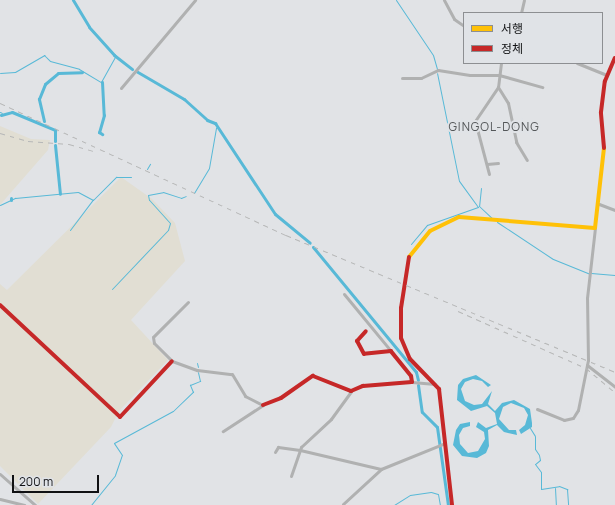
<!DOCTYPE html>
<html>
<head>
<meta charset="utf-8">
<style>
	body { margin:0 }
	#map { position:relative; width:615px; height:505px; overflow:hidden; background:#e1e3e6; font-family:Manrope,"Noto Sans KR",sans-serif }
	div>[style] { position:absolute }
	.industrial>* { inset:0; background:#e1ded3 }
	.water>* { inset:0; background:#58b9d7 }
	.stream>* { height:1px; margin:-0.5px; padding:0 0.5px; transform-origin:0.5px; border-radius:0.5px; background:#58b9d7 }
	.canal>* { height:3px; margin:-1.5px; padding:0 1.5px; transform-origin:1.5px; border-radius:1.5px; background:#58b9d7 }
	.street>* { height:3px; margin:-1.5px; padding:0 1.5px; transform-origin:1.5px; border-radius:1.5px; background:#b0b1b1 }
	.slow>* { height:4px; margin:-2px; padding:0 2px; transform-origin:2px; border-radius:2px; background:#ffc107 }
	.jam>* { height:4px; margin:-2px; padding:0 2px; transform-origin:2px; border-radius:2px; background:#c62828 }
	.rail>* { height:1px; margin-top:-0.5px; transform-origin:0; background:repeating-linear-gradient(90deg,#b6b7b7 0 5px,transparent 0 10px) }
	span { translate:-50% -50%; white-space:nowrap; text-align:center; line-height:1.15; -webkit-text-stroke:4px #e0e3e7; paint-order:stroke }
	.quarter-label { font-size:12px; color:#545759; letter-spacing:1px }
	.legend { position:absolute; left:463px; top:12px; width:140px; height:52px; box-sizing:border-box; background:#e0e3e7; border:1px solid #8d8f92; margin:0; padding:5px 7px; list-style:none; font-size:12px; color:#101113 }
	.legend li { display:flex; align-items:center; gap:8px; height:20px }
	.legend b { width:20px; border:1px solid #8d8f92 }
	.scale { position:absolute; left:12px; top:475px; width:87px; height:18px; box-sizing:border-box; border:2px solid #101113; border-top:0; padding-left:5px; font-size:12px; line-height:14px; white-space:nowrap; color:#101113; -webkit-text-stroke:3px #e0e3e7; paint-order:stroke }
</style>
</head>
<body>
<div id="map">
	<div class="industrial">
		<i style="clip-path:polygon(0 126px,31px 139px,50px 140px,48px 150px,0 205px)"></i>
		<i style="clip-path:polygon(121px 177px,152px 199px,175px 223px,185px 261px,131px 320px,168px 360px,119px 411px,111px 427px,38px 504px,0 466px,0 284px,7px 290px)"></i>
	</div>
	<div class="water">
		<i style="clip-path:polygon(476px 375px,491px 385px,488px 387px,482px 381px,473px 379px,465px 382px,461px 389px,465px 401px,474px 405px,482px 404px,492px 391px,488px 404px,495px 411px,502px 403px,514px 400px,530px 409px,532px 423px,532px 427px,521px 434px,519px 430px,525px 425px,528px 415px,524px 408px,511px 403px,503px 407px,499px 419px,509px 430px,516px 430px,517px 435px,504px 432px,497px 425px,488px 430px,489px 446px,486px 453px,477px 458px,462px 456px,453px 445px,456px 430px,460px 424px,470px 422px,470px 426px,463px 428px,459px 435px,460px 444px,468px 453px,478px 451px,485px 439px,484px 432px,476px 427px,478px 422px,486px 428px,497px 424px,495px 413px,487px 406px,471px 411px,457px 400px,458px 385px,463px 379px)"></i>
	</div>
	<div class="stream">
		<i style="left:396px;top:0;width:66px;rotate:56.1deg"></i>
		<i style="left:433px;top:55px;width:15px;rotate:74deg"></i>
		<i style="left:0;top:73px;width:15px;rotate:-4deg"></i>
		<i style="left:15px;top:72px;width:34px;rotate:-30deg"></i>
		<i style="left:44px;top:55px;width:8px;rotate:45deg"></i>
		<i style="left:50px;top:61px;width:30px;rotate:15deg"></i>
		<i style="left:79px;top:69px;width:26px;rotate:31deg"></i>
		<i style="left:101px;top:82px;width:29px;rotate:-61deg"></i>
		<i style="left:0;top:112px;width:2px;rotate:27deg"></i>
		<i style="left:147px;top:169px;width:6px;rotate:-59deg"></i>
		<i style="left:481px;top:188px;width:18px;rotate:96deg"></i>
		<i style="left:479px;top:206px;width:18px;rotate:43deg"></i>
		<i style="left:194px;top:193px;width:29px;rotate:-59deg"></i>
		<i style="left:209px;top:168px;width:41px;rotate:-80.1deg"></i>
		<i style="left:0;top:205px;width:17px;rotate:-25deg"></i>
		<i style="left:15px;top:198px;width:63px;rotate:-5.4deg"></i>
		<i style="left:78px;top:192px;width:17px;rotate:28deg"></i>
		<i style="left:93px;top:200px;width:33px;rotate:-45deg"></i>
		<i style="left:116px;top:177px;width:15px"></i>
		<i style="left:497px;top:222px;width:67px;rotate:33.5deg"></i>
		<i style="left:553px;top:259px;width:38px;rotate:22deg"></i>
		<i style="left:70px;top:230px;width:38px;rotate:-53deg"></i>
		<i style="left:411px;top:244px;width:25px;rotate:-50deg"></i>
		<i style="left:427px;top:225px;width:54px;rotate:-19.4deg"></i>
		<i style="left:478px;top:207px;width:32px;rotate:-126deg"></i>
		<i style="left:459px;top:181px;width:110px;rotate:-101.5deg"></i>
		<i style="left:591px;top:273px;width:24px;rotate:5deg"></i>
		<i style="left:112px;top:289px;width:81px;rotate:-46.5deg"></i>
		<i style="left:168px;top:230px;width:7px;rotate:-74deg"></i>
		<i style="left:170px;top:223px;width:31px;rotate:-132deg"></i>
		<i style="left:149px;top:200px;width:5px;rotate:-101deg"></i>
		<i style="left:148px;top:195px;width:15px;rotate:-11deg"></i>
		<i style="left:163px;top:192px;width:19px;rotate:18deg"></i>
		<i style="left:181px;top:198px;width:5px;rotate:-22deg"></i>
		<i style="left:197px;top:363px;width:4px;rotate:76deg"></i>
		<i style="left:530px;top:428px;width:9px;rotate:58deg"></i>
		<i style="left:535px;top:436px;width:13px;rotate:90deg"></i>
		<i style="left:535px;top:449px;width:7px;rotate:56deg"></i>
		<i style="left:539px;top:455px;width:5px;rotate:79deg"></i>
		<i style="left:540px;top:460px;width:6px;rotate:141deg"></i>
		<i style="left:535px;top:464px;width:10px;rotate:53deg"></i>
		<i style="left:541px;top:472px;width:17px;rotate:90deg"></i>
		<i style="left:541px;top:489px;width:18px;rotate:-9deg"></i>
		<i style="left:559px;top:486px;width:9px;rotate:21deg"></i>
		<i style="left:567px;top:489px;width:16px;rotate:86deg"></i>
		<i style="left:555px;top:488px;width:17px;rotate:87deg"></i>
		<i style="left:91px;top:505px;width:38px;rotate:-51deg"></i>
		<i style="left:115px;top:475px;width:21px;rotate:-71deg"></i>
		<i style="left:122px;top:455px;width:14px;rotate:-124deg"></i>
		<i style="left:114px;top:443px;width:67px;rotate:-28.5deg"></i>
		<i style="left:173px;top:411px;width:28px;rotate:-44deg"></i>
		<i style="left:193px;top:392px;width:8px;rotate:-113deg"></i>
		<i style="left:190px;top:385px;width:11px;rotate:-22deg"></i>
		<i style="left:200px;top:381px;width:9px;rotate:-103deg"></i>
		<i style="left:394px;top:505px;width:19px;rotate:-32deg"></i>
		<i style="left:410px;top:495px;width:21px;rotate:-8deg"></i>
		<i style="left:431px;top:492px;width:7px;rotate:16deg"></i>
		<i style="left:438px;top:494px;width:11px;rotate:80deg"></i>
	</div>
	<div class="canal">
		<i style="left:73px;top:0;width:31px;rotate:59deg"></i>
		<i style="left:89px;top:27px;width:38px;rotate:48deg"></i>
		<i style="left:114px;top:55px;width:23px;rotate:38deg"></i>
		<i style="left:136px;top:71px;width:56px;rotate:30.3deg"></i>
		<i style="left:184px;top:99px;width:31px;rotate:42deg"></i>
		<i style="left:207px;top:120px;width:9px;rotate:21deg"></i>
		<i style="left:215px;top:123px;width:109px;rotate:56.6deg"></i>
		<i style="left:275px;top:214px;width:45px;rotate:39.6deg"></i>
		<i style="left:102px;top:82px;width:33px;rotate:87deg"></i>
		<i style="left:104px;top:115px;width:18px;rotate:106deg"></i>
		<i style="left:99px;top:132px;width:4px;rotate:34deg"></i>
		<i style="left:1px;top:115px;width:11px;rotate:-15deg"></i>
		<i style="left:12px;top:112px;width:47px;rotate:22.7deg"></i>
		<i style="left:55px;top:130px;width:11px;rotate:90deg"></i>
		<i style="left:44px;top:121px;width:23px;rotate:-103deg"></i>
		<i style="left:39px;top:99px;width:16px;rotate:-68deg"></i>
		<i style="left:45px;top:84px;width:17px;rotate:-40deg"></i>
		<i style="left:58px;top:73px;width:24px;rotate:-2deg"></i>
		<i style="left:55px;top:145px;width:49px;rotate:84.2deg"></i>
		<i style="left:11px;top:198px;width:2px;rotate:90deg"></i>
		<i style="left:313px;top:247px;width:162px;rotate:50.5deg"></i>
		<i style="left:416px;top:372px;width:8px;rotate:76deg"></i>
		<i style="left:418px;top:385px;width:27px;rotate:82deg"></i>
		<i style="left:422px;top:412px;width:21px;rotate:45deg"></i>
		<i style="left:437px;top:427px;width:79px;rotate:82deg"></i>
	</div>
	<div class="street">
		<i style="left:444px;top:0;width:21px;rotate:62deg"></i>
		<i style="left:454px;top:19px;width:12px;rotate:35deg"></i>
		<i style="left:521px;top:13px;width:13px;rotate:-77deg"></i>
		<i style="left:501px;top:63px;width:24px;rotate:97deg"></i>
		<i style="left:498px;top:87px;width:19px;rotate:58deg"></i>
		<i style="left:508px;top:103px;width:40px;rotate:78deg"></i>
		<i style="left:516px;top:142px;width:21px;rotate:59deg"></i>
		<i style="left:577px;top:63px;width:32px;rotate:22deg"></i>
		<i style="left:402px;top:78px;width:19px"></i>
		<i style="left:421px;top:78px;width:19px;rotate:-25deg"></i>
		<i style="left:438px;top:70px;width:32px;rotate:9deg"></i>
		<i style="left:470px;top:75px;width:29px"></i>
		<i style="left:499px;top:75px;width:45px;rotate:15.6deg"></i>
		<i style="left:121px;top:88px;width:115px;rotate:-49.9deg"></i>
		<i style="left:487px;top:164px;width:11px;rotate:-5deg"></i>
		<i style="left:489px;top:174px;width:55px;rotate:-104.8deg"></i>
		<i style="left:475px;top:121px;width:41px;rotate:-55.9deg"></i>
		<i style="left:599px;top:204px;width:17px;rotate:21deg"></i>
		<i style="left:344px;top:294px;width:74px;rotate:50.5deg"></i>
		<i style="left:188px;top:302px;width:49px;rotate:135deg"></i>
		<i style="left:153px;top:337px;width:6px;rotate:81deg"></i>
		<i style="left:154px;top:343px;width:25px;rotate:45deg"></i>
		<i style="left:172px;top:361px;width:27px;rotate:20deg"></i>
		<i style="left:197px;top:370px;width:35px;rotate:7deg"></i>
		<i style="left:232px;top:374px;width:26px;rotate:59deg"></i>
		<i style="left:245px;top:396px;width:20px;rotate:27deg"></i>
		<i style="left:263px;top:405px;width:48px;rotate:147deg"></i>
		<i style="left:587px;top:365px;width:36px;rotate:38deg"></i>
		<i style="left:412px;top:382px;width:23px;rotate:5deg"></i>
		<i style="left:537px;top:409px;width:29px;rotate:22deg"></i>
		<i style="left:564px;top:420px;width:9px;rotate:-13deg"></i>
		<i style="left:573px;top:418px;width:9px;rotate:-58deg"></i>
		<i style="left:578px;top:410px;width:51px;rotate:-78.7deg"></i>
		<i style="left:588px;top:360px;width:62px;rotate:-90.9deg"></i>
		<i style="left:587px;top:298px;width:70px;rotate:-83.5deg"></i>
		<i style="left:275px;top:452px;width:6px;rotate:-59deg"></i>
		<i style="left:278px;top:447px;width:22px;rotate:8deg"></i>
		<i style="left:300px;top:450px;width:83px;rotate:13.2deg"></i>
		<i style="left:381px;top:469px;width:69px;rotate:-22.1deg"></i>
		<i style="left:0;top:474px;width:47px;rotate:41.5deg"></i>
		<i style="left:291px;top:476px;width:31px;rotate:-71deg"></i>
		<i style="left:301px;top:447px;width:41px;rotate:-43deg"></i>
		<i style="left:331px;top:419px;width:34px;rotate:-54deg"></i>
		<i style="left:0;top:499px;width:25px;rotate:14deg"></i>
		<i style="left:343px;top:504px;width:52px;rotate:-42.6deg"></i>
	</div>
	<div class="slow">
		<i style="left:409px;top:257px;width:33px;rotate:-51deg"></i>
		<i style="left:430px;top:231px;width:32px;rotate:-26deg"></i>
		<i style="left:459px;top:217px;width:136px;rotate:4.6deg"></i>
		<i style="left:595px;top:228px;width:81px;rotate:-83.6deg"></i>
	</div>
	<div class="jam">
		<i style="left:604px;top:148px;width:36px;rotate:-95deg"></i>
		<i style="left:601px;top:112px;width:31px;rotate:-83deg"></i>
		<i style="left:605px;top:81px;width:25px;rotate:-67deg"></i>
		<i style="left:409px;top:257px;width:52px;rotate:98.9deg"></i>
		<i style="left:401px;top:308px;width:30px;rotate:90deg"></i>
		<i style="left:401px;top:338px;width:23px;rotate:67deg"></i>
		<i style="left:410px;top:359px;width:42px;rotate:46deg"></i>
		<i style="left:439px;top:389px;width:117px;rotate:83.6deg"></i>
		<i style="left:0;top:305px;width:164px;rotate:43deg"></i>
		<i style="left:120px;top:417px;width:76px;rotate:-47.1deg"></i>
		<i style="left:263px;top:405px;width:19px;rotate:-21deg"></i>
		<i style="left:281px;top:398px;width:39px;rotate:-35deg"></i>
		<i style="left:313px;top:376px;width:41px;rotate:21.5deg"></i>
		<i style="left:351px;top:391px;width:13px;rotate:-23deg"></i>
		<i style="left:363px;top:386px;width:49px;rotate:-4.7deg"></i>
		<i style="left:412px;top:382px;width:6px;rotate:-99deg"></i>
		<i style="left:411px;top:376px;width:32px;rotate:-129deg"></i>
		<i style="left:391px;top:351px;width:27px;rotate:174deg"></i>
		<i style="left:364px;top:354px;width:15px;rotate:-118deg"></i>
		<i style="left:357px;top:341px;width:13px;rotate:-48deg"></i>
	</div>
	<div class="rail">
		<i style="left:0;top:103px;width:315px;rotate:24.8deg"></i>
		<i style="left:286px;top:235px;width:356px;rotate:22.6deg"></i>
		<i style="left:0;top:133px;width:29px;rotate:16deg"></i>
		<i style="left:28px;top:141px;width:41px;rotate:4.2deg"></i>
		<i style="left:69px;top:144px;width:25px;rotate:16deg"></i>
		<i style="left:458px;top:311px;width:140px;rotate:24deg"></i>
		<i style="left:586px;top:368px;width:38px;rotate:40deg"></i>
	</div>
	<div class="quarter-label">
		<span style="left:494px;top:127px">GINGOL-DONG</span>
	</div>
	<ul class="legend">
	<li><b style="height:5px;background:#ffc107"></b>서행</li>
	<li><b style="height:5px;background:#c62828"></b>정체</li>
	</ul>
	<div class="scale">200 m</div>
</div>
</body>
</html>
